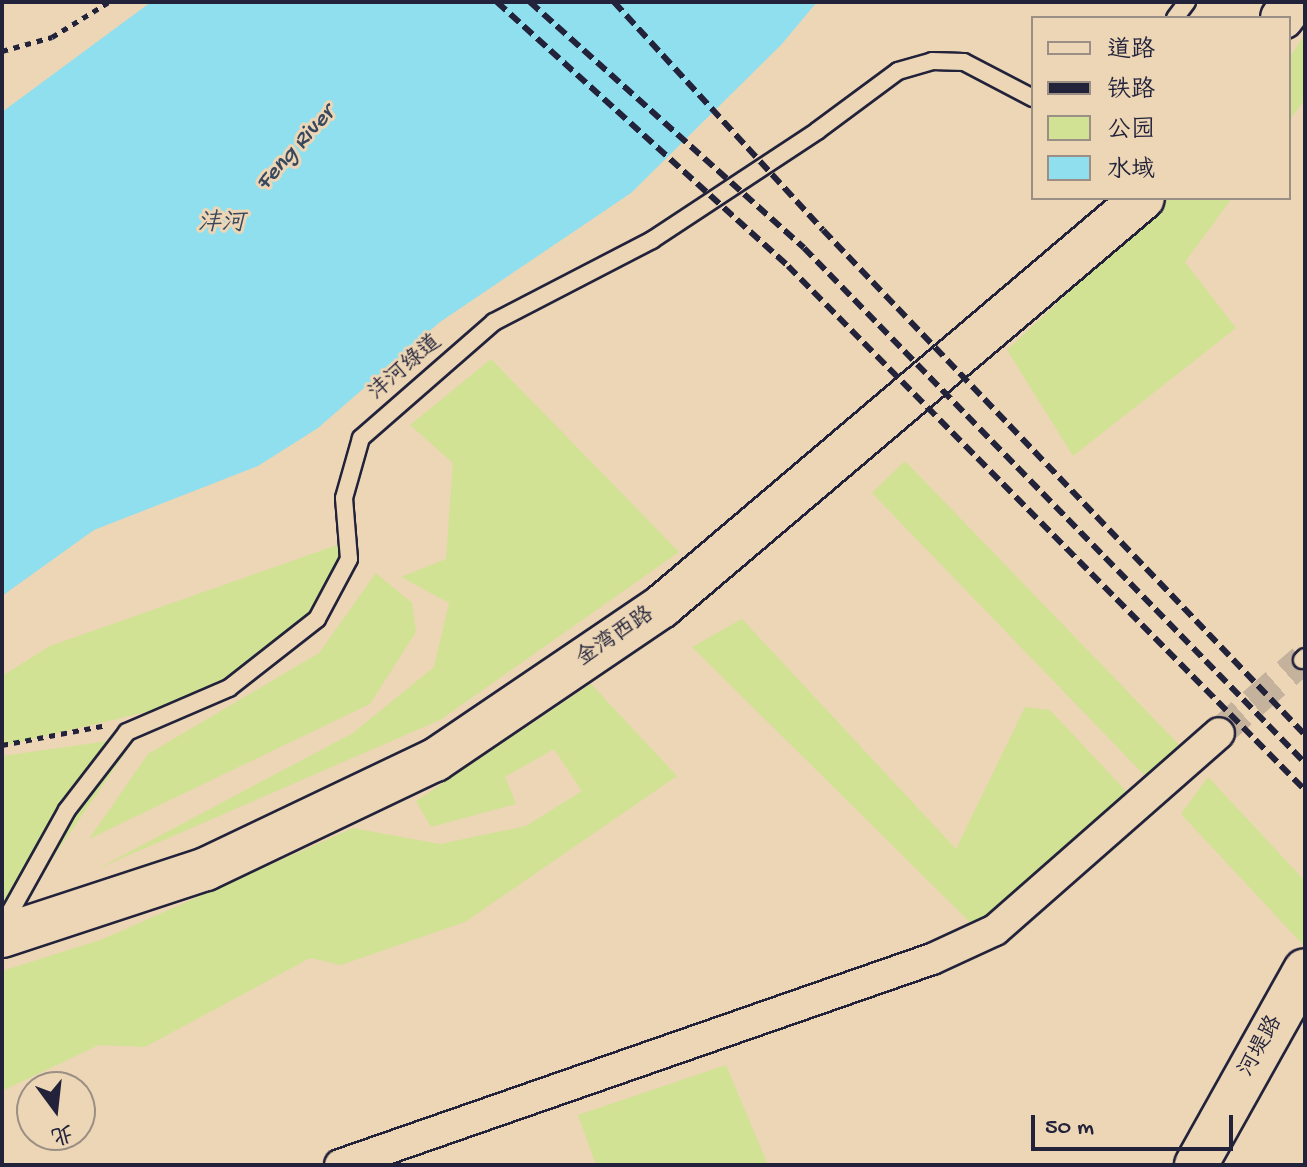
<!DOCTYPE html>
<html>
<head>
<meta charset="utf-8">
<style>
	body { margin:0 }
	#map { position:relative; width:1307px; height:1167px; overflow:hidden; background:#ecd6b5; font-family:"Gochi Hand","LXGW WenKai TC",sans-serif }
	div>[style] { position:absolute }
	.green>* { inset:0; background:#d1e295; transform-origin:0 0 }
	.water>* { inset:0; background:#90dfee }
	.street-tunnel>* { height:30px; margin-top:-15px; transform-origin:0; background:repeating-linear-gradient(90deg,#c4b29d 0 30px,transparent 0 45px) }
	.path>* { height:5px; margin-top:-2.5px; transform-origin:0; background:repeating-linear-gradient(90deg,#22223b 0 6px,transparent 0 12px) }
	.roads { filter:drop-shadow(2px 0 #22223b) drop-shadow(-2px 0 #22223b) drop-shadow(0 2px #22223b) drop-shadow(0 -2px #22223b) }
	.lane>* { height:16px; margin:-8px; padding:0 8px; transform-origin:8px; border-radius:8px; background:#ecd6b5 }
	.street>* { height:30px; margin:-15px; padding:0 15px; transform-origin:15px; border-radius:15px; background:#ecd6b5 }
	.secondary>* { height:42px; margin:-21px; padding:0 21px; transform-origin:21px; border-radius:21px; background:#ecd6b5 }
	.rail>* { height:6px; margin-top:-3px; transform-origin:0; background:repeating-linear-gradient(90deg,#22223b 0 12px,transparent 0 18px) }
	span { translate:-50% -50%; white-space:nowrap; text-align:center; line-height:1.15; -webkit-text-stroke:6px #ecd6b5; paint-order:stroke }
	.street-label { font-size:22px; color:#22223b }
	.water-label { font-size:24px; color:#38485f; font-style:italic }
	.frame { position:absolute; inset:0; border:4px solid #22223b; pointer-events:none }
	.legend { position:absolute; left:1031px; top:16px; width:260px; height:184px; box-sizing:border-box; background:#ecd6b5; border:2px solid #9b8e84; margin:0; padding:10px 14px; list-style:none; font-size:24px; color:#22223b }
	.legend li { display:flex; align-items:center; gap:16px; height:40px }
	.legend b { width:40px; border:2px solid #9b8e84 }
	.north { position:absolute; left:16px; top:1071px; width:80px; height:80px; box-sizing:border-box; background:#ecd6b5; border:2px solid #9b8e84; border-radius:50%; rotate:165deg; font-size:22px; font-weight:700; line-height:32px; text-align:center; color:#22223b }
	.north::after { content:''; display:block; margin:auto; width:28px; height:36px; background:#22223b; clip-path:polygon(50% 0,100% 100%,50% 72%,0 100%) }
	.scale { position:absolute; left:1031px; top:1115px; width:202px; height:36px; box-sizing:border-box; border:4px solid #22223b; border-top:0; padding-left:10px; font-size:24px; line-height:28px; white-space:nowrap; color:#22223b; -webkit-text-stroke:6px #ecd6b5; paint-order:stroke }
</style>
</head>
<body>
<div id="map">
	<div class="green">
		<i style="clip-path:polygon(1305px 34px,1305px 99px,1289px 121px,1289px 58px)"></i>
		<i style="clip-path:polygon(1169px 198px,1232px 198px,1185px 262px,1236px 328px,1073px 456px,1007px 350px)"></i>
		<i style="clip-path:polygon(491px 359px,679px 552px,440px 720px,97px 869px,353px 733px,434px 667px,449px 603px,401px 577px,446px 559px,453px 463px,410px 425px)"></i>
		<i style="left:905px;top:461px;width:422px;height:46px;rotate:46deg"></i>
		<i style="clip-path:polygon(354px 539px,330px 616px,219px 695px,2px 746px,2px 676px,50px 646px)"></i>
		<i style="clip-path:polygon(376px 573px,412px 603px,416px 632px,370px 704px,89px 839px,148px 754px,319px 653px)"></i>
		<i style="clip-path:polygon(742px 619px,956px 849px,1025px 707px,1050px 710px,1143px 809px,988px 940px,692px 647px)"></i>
		<i style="clip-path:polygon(591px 684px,677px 776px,465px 922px,341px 965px,310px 958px,145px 1047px,99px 1045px,2px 1091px,2px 971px,103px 939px,353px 828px,440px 844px,526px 826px,582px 791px,554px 749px,505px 777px,516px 804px,431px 827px,416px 801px)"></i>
		<i style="clip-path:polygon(136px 737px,23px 901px,2px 905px,2px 756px)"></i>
		<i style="clip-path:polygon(1208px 777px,1305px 881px,1305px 947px,1181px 814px)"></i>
		<i style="clip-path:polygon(726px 1065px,768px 1165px,596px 1165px,578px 1115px)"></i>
	</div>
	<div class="water">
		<i style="clip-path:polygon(151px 2px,817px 2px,781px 45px,631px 193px,440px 322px,318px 428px,258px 466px,94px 530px,2px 596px,2px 112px)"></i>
	</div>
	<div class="street-tunnel">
		<i style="left:1219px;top:733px;width:111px;rotate:-41.3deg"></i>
	</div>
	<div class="path">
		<i style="left:2px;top:51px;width:52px;rotate:-15.6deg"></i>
		<i style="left:52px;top:37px;width:67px;rotate:-31.6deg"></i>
		<i style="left:2px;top:745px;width:107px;rotate:-10.8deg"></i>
	</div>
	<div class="roads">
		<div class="lane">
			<i style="left:1175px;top:18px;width:20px;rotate:-53deg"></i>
			<i style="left:1302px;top:660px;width:4px;rotate:-45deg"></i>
			<i style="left:2px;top:918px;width:6px;rotate:-18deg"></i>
			<i style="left:8px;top:916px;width:121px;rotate:-60.9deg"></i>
			<i style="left:67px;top:810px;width:98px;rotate:-52.4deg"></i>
			<i style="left:127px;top:732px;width:111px;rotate:-23.3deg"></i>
			<i style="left:229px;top:688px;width:112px;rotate:-38.1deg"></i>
			<i style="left:317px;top:619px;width:68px;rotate:-61.9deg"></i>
			<i style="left:349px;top:559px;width:61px;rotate:-94.7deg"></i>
			<i style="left:344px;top:498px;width:62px;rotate:-74.2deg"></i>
			<i style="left:361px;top:438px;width:176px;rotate:-41.1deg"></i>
			<i style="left:494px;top:322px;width:178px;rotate:-27.4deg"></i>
			<i style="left:652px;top:240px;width:198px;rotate:-33.4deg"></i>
			<i style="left:817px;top:131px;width:101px;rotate:-36.5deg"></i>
			<i style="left:898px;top:71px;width:35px;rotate:-16deg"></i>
			<i style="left:932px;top:61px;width:32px;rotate:2deg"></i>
			<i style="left:964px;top:62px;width:78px;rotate:27.6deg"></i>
		</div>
		<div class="street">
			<i style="left:340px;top:1165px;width:627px;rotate:-19.19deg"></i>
			<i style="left:932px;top:959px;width:69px;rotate:-24.7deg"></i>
			<i style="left:995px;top:930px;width:298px;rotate:-41.3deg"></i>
		</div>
		<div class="secondary">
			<i style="left:1282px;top:18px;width:20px;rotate:-53deg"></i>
			<i style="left:2px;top:936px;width:215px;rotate:-18.2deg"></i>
			<i style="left:206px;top:869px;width:254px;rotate:-25.5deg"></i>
			<i style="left:435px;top:760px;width:273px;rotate:-34.1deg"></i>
			<i style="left:661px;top:607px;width:632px;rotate:-40.32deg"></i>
			<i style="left:1196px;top:1165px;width:223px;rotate:-60.8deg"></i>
		</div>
	</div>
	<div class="rail">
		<i style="left:497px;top:2px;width:393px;rotate:42.2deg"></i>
		<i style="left:788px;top:266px;width:736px;rotate:45.39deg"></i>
		<i style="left:530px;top:2px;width:368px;rotate:41.9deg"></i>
		<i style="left:804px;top:248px;width:718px;rotate:45.79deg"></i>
		<i style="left:614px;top:2px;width:309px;rotate:47.5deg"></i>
		<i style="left:823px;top:230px;width:698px;rotate:46.33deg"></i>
	</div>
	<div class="street-label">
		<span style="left:406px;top:369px;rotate:-41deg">沣河绿道</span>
		<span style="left:616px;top:638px;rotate:-34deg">金湾西路</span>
		<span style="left:1262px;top:1047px;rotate:-61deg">河堤路</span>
	</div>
	<div class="water-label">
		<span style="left:296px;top:149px;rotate:-48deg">Feng River</span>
		<span style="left:221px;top:225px">沣河</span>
	</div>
	<div class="frame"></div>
	<ul class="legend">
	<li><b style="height:10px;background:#ecd6b5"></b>道路</li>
	<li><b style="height:10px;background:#22223b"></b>铁路</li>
	<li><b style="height:22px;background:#d1e295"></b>公园</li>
	<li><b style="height:22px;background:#90dfee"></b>水域</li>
	</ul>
	<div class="north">北</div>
	<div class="scale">50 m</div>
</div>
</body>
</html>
